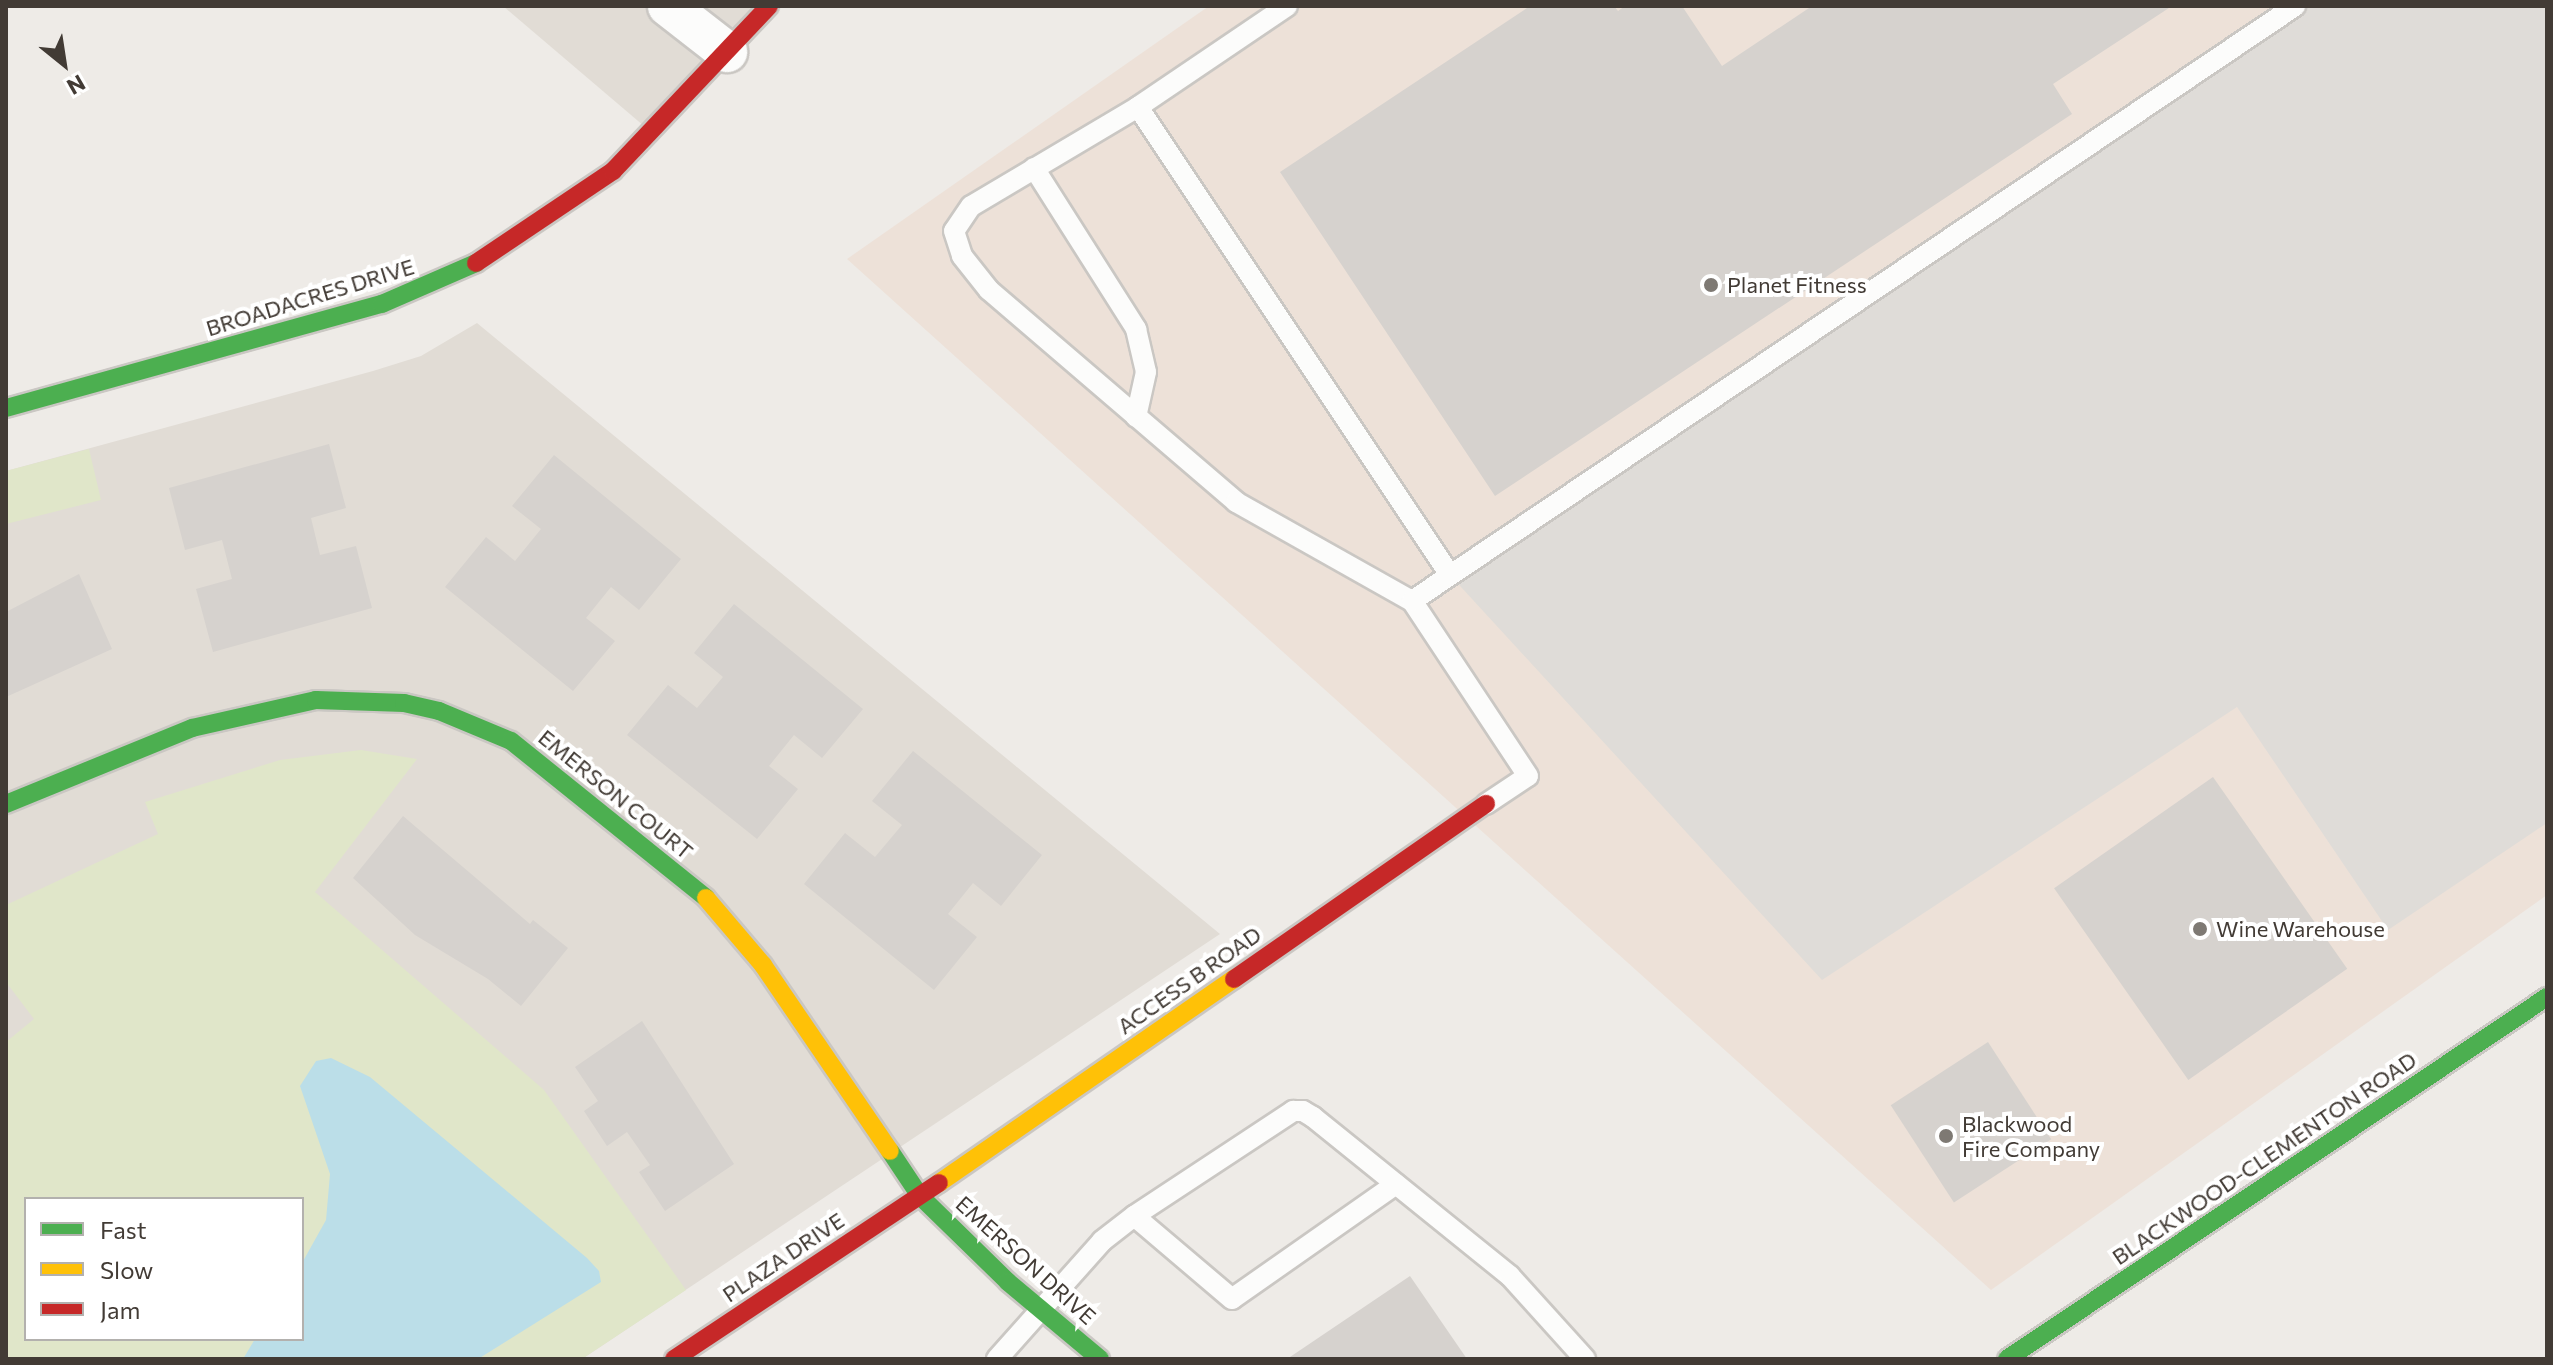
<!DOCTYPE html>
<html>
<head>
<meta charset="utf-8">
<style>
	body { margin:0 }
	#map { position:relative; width:2553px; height:1365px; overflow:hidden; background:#eeebe7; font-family:Commissioner,sans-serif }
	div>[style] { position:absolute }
	.residential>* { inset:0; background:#e1dcd5 }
	.commercial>* { inset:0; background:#ede1d8 }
	.green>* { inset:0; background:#e0e6c9 }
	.parking>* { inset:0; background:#dfdcd8 }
	.water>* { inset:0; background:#bbdee8 }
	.building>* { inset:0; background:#d6d2ce; transform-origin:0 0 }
	.roads { filter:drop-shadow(2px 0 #cac7c3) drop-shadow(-2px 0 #cac7c3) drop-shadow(0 2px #cac7c3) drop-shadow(0 -2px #cac7c3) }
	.lane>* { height:20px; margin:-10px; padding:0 10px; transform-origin:10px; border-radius:10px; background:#fcfcfb }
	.street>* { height:40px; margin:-20px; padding:0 20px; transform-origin:20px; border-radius:20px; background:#fcfcfb }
	.fast>* { height:18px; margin:-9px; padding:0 9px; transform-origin:9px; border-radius:9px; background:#4caf50 }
	.slow>* { height:18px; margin:-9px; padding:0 9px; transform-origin:9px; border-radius:9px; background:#ffc107 }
	.jam>* { height:18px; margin:-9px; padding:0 9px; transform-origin:9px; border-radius:9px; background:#c62828 }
	.dots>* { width:22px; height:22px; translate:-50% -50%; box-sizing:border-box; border:4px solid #fff; border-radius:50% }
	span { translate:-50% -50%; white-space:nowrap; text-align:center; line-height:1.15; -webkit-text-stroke:8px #fff; paint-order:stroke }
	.poi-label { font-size:22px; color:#423b35 }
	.left { translate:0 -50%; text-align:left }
	.street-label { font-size:22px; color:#423b35 }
	.frame { position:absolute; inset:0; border:8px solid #423b35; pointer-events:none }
	.legend { position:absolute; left:24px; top:1197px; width:280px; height:144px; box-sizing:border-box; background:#fff; border:2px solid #b3b1ae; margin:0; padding:10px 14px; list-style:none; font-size:24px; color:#423b35 }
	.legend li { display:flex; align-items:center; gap:16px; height:40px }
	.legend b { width:40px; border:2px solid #b3b1ae }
	.north { position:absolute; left:24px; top:24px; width:80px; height:80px; -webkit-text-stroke:6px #fff; paint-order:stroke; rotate:150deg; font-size:22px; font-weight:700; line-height:32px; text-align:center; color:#423b35 }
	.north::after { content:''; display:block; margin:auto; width:28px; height:36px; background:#423b35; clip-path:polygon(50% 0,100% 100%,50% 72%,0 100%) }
</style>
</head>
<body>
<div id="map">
	<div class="residential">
		<i style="clip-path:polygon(503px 6px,769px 6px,651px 132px)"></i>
		<i style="clip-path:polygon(477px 323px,1220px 934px,582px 1359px,302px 1339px,302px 1199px,6px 1195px,6px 471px,373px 371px,421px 356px)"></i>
	</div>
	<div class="commercial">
		<i style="clip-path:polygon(1209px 6px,2547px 6px,2547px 895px,1991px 1290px,847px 259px)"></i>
	</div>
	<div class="green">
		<i style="clip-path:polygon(89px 449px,101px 500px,6px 524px,6px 471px)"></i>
		<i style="clip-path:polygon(evenodd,361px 750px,417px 759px,315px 892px,544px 1090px,686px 1290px,582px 1359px,6px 1359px,6px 1042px,34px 1019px,6px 982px,6px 905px,158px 834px,145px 802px,280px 760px,361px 750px,26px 1199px,302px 1199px,302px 1339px,26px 1339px,26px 1199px)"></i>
	</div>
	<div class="parking">
		<i style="clip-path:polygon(2294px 6px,2547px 6px,2547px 823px,2388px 930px,2237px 707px,1822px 980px,1450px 575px)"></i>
	</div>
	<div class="water">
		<i style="clip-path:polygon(331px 1058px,370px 1077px,587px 1258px,599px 1271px,601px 1282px,478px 1359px,243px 1359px,255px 1339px,302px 1339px,302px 1263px,326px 1220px,330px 1174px,300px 1086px,316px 1061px)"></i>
	</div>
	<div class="building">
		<i style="clip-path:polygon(1530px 6px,1614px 6px,1618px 11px,1625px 6px,1682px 6px,1722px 66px,1812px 6px,2172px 6px,2053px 84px,2072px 114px,1495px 496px,1280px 172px)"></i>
		<i style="clip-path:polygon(329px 444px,346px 508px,311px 518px,320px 555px,356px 546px,372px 608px,213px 652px,196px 589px,232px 579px,222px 540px,185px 550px,169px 488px)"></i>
		<i style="clip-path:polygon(554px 455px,681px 559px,639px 610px,611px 587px,586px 618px,615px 641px,573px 691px,445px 587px,486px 537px,515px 561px,541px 529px,512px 506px)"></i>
		<i style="clip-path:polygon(79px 574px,112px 649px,6px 697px,6px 612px)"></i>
		<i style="clip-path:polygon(734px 604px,863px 709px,822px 758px,794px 735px,769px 766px,798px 789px,757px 839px,627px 735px,668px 685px,697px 708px,723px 677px,694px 653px)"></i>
		<i style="clip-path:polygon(913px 751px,1042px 855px,1001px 906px,973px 883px,948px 914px,977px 937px,934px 990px,804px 884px,845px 833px,875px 857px,902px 825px,872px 801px)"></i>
		<i style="left:2213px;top:777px;width:234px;height:194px;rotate:55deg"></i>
		<i style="clip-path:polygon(403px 816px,530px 924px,533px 920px,568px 948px,521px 1006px,488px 979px,415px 935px,353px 878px)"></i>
		<i style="clip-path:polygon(642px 1021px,734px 1164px,665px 1211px,639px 1172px,650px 1165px,627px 1132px,607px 1146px,584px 1111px,598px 1101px,575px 1067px)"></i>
		<i style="left:1988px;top:1042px;width:116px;height:116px;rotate:57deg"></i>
		<i style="clip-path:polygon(1410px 1276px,1467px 1359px,1287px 1359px)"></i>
	</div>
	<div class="roads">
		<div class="lane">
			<i style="left:1287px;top:6px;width:180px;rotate:145.9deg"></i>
			<i style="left:1138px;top:107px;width:562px;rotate:56.31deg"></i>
			<i style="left:1138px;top:107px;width:194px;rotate:149.3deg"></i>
			<i style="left:971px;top:206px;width:30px;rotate:124deg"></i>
			<i style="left:954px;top:231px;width:26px;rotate:72deg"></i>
			<i style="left:962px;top:256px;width:43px;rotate:51.5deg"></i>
			<i style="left:989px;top:290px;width:326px;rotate:40.6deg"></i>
			<i style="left:1236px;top:502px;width:202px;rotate:29.4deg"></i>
			<i style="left:1034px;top:168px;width:191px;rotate:57.6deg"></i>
			<i style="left:1136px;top:329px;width:44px;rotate:76.9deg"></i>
			<i style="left:1146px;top:372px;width:46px;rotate:102.5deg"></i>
			<i style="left:1486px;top:804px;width:50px;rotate:-33.7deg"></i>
			<i style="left:1528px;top:776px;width:210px;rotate:-123.5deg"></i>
			<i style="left:1412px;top:601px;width:1065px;rotate:-33.97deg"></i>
			<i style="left:1396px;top:1184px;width:200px;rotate:145deg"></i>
			<i style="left:1232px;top:1299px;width:128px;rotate:-139.7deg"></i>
			<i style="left:1134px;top:1216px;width:191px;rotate:-33.4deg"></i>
			<i style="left:1293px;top:1111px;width:10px"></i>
			<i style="left:1303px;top:1111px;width:12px;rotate:31deg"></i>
			<i style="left:1313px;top:1117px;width:253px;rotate:38.9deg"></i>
			<i style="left:1510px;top:1276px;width:112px;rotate:47.9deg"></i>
			<i style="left:997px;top:1359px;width:158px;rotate:-48.3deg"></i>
			<i style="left:1102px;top:1241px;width:41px;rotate:-38deg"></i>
		</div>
		<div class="street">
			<i style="left:668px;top:6px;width:75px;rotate:37.9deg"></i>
		</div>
		<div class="fast">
			<i style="left:6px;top:408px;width:390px;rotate:-15.5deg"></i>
			<i style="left:382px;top:304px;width:103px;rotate:-23.6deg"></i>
			<i style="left:6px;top:804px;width:201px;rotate:-22.2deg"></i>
			<i style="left:192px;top:728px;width:127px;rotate:-12.7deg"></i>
			<i style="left:316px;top:700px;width:88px;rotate:2deg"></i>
			<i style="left:404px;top:703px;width:36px;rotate:13deg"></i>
			<i style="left:439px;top:711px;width:78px;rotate:22.6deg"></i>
			<i style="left:511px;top:741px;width:250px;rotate:38.8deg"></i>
			<i style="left:890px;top:1151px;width:54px;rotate:56.3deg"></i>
			<i style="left:920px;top:1196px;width:123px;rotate:44.3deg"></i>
			<i style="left:1008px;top:1282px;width:120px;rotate:39.9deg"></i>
			<i style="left:2007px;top:1359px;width:650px;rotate:-33.84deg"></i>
		</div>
		<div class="slow">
			<i style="left:706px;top:898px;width:88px;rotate:49.6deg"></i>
			<i style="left:763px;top:965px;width:225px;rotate:55.7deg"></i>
			<i style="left:939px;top:1183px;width:359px;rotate:-34.7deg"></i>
		</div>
		<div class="jam">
			<i style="left:476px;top:263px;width:165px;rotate:-33.9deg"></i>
			<i style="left:613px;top:171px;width:227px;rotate:-46.6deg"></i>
			<i style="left:1234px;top:979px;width:307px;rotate:-34.8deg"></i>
			<i style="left:674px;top:1359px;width:318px;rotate:-33.6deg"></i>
		</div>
	</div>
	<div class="dots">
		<i style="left:1711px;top:285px;background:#7e7973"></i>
		<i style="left:2200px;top:929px;background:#7e7973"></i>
		<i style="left:1946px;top:1136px;background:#7e7973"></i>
	</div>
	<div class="poi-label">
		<span class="left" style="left:1727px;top:285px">Planet Fitness</span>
		<span class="left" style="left:2216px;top:929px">Wine Warehouse</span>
		<span class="left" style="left:1962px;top:1136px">Blackwood<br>Fire Company</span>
	</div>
	<div class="street-label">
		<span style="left:310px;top:297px;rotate:-17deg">BROADACRES DRIVE</span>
		<span style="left:616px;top:794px;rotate:39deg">EMERSON COURT</span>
		<span style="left:1189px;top:980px;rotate:-35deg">ACCESS B ROAD</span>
		<span style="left:2264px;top:1158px;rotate:-34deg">BLACKWOOD-CLEMENTON ROAD</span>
		<span style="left:783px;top:1257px;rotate:-34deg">PLAZA DRIVE</span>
		<span style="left:1026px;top:1260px;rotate:42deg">EMERSON DRIVE</span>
	</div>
	<div class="frame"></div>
	<ul class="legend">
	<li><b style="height:10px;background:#4caf50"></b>Fast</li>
	<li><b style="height:10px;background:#ffc107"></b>Slow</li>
	<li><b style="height:10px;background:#c62828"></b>Jam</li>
	</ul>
	<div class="north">N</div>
</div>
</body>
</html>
